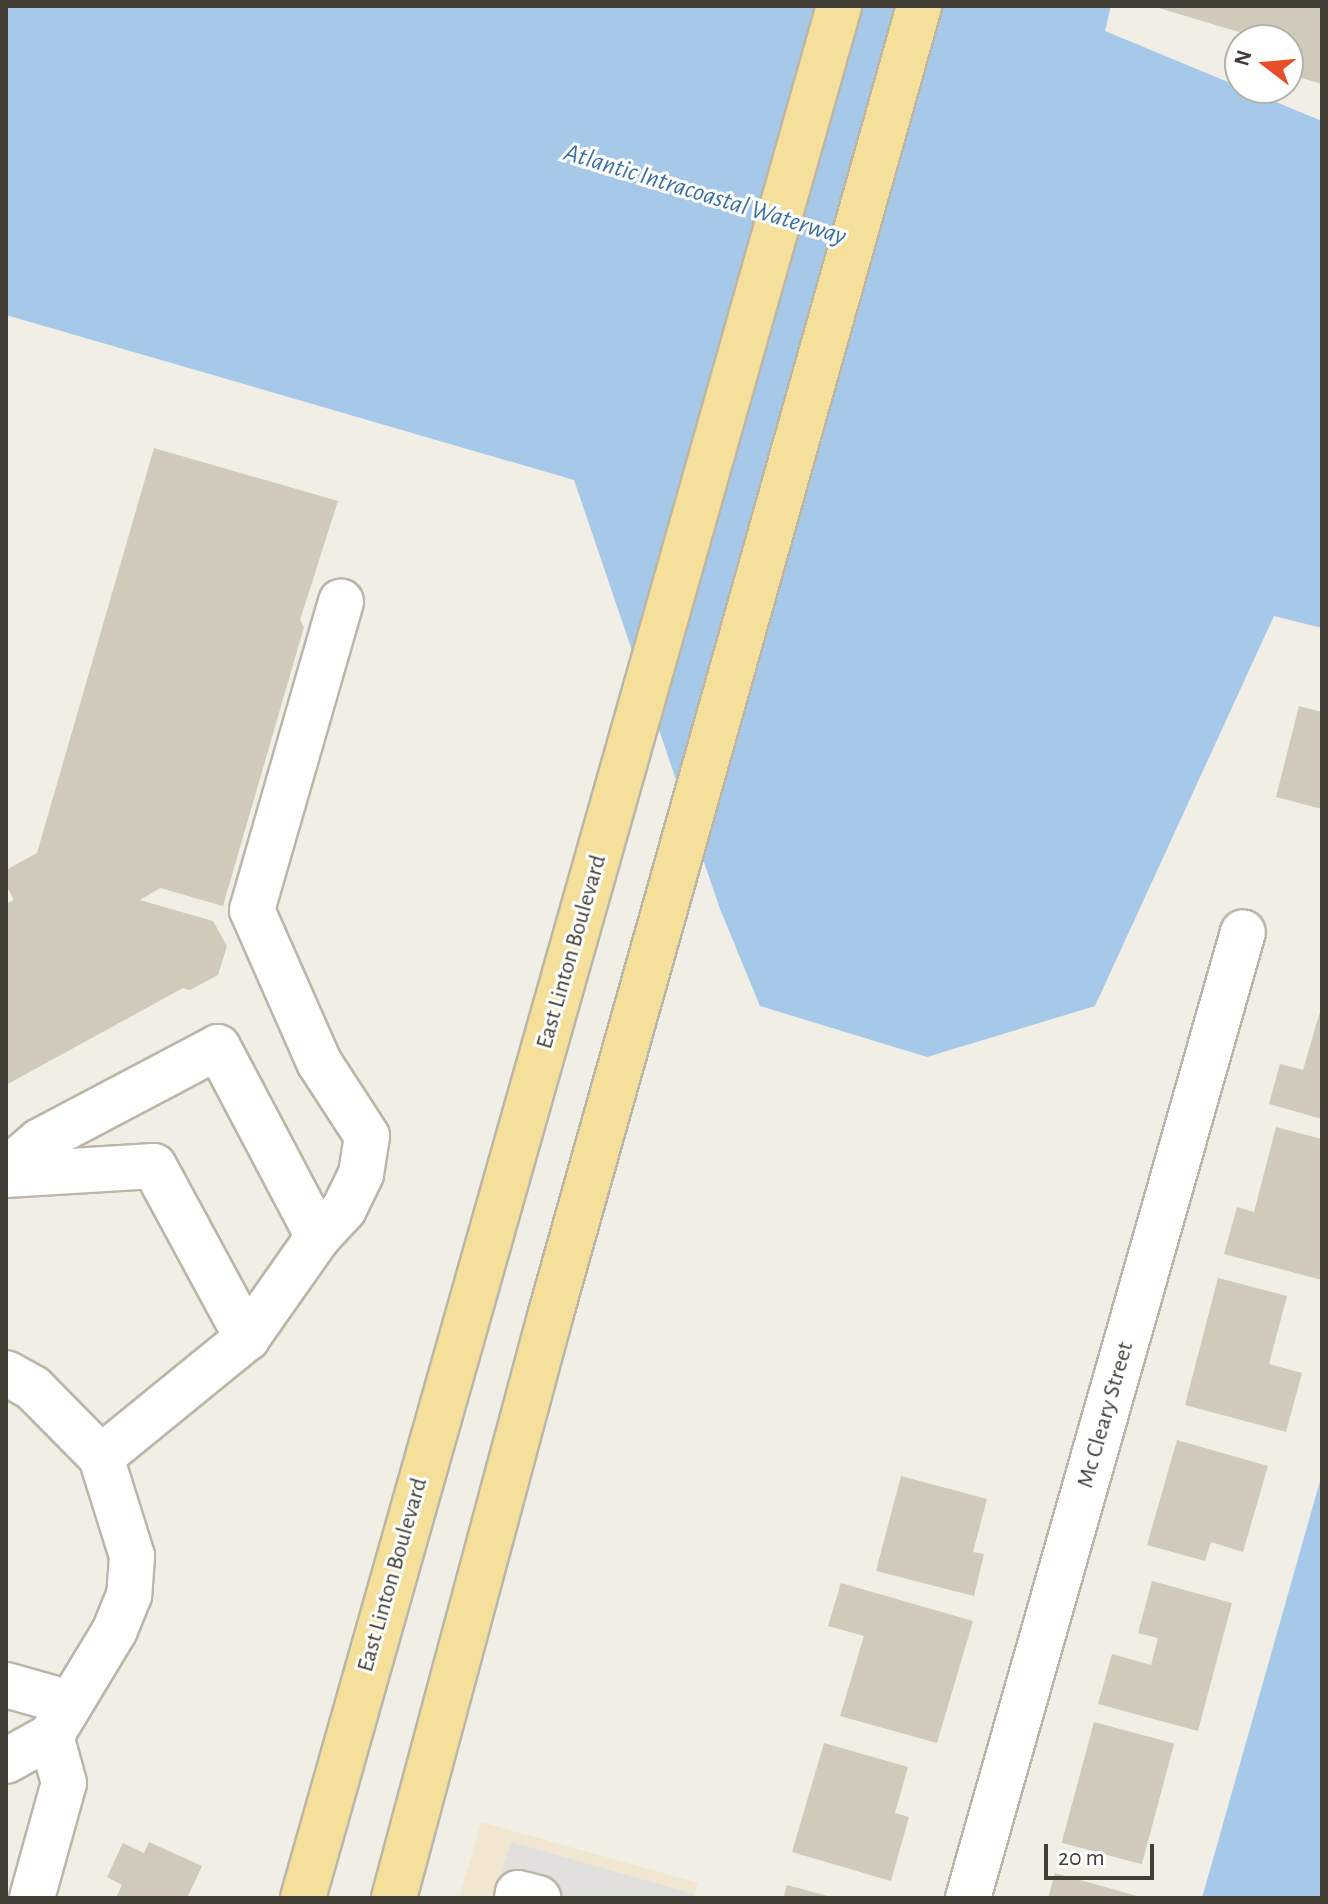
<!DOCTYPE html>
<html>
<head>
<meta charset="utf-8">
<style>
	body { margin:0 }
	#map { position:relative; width:1328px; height:1904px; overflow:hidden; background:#f1eee5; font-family:"Alegreya Sans",sans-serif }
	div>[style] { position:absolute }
	.commercial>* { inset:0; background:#f1e6d1 }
	.parking>* { inset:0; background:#e2e0dd }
	.water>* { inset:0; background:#a6c9e9 }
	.building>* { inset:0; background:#d1cabb; transform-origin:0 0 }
	.roads { filter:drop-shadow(2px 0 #bbb6a8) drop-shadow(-2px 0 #bbb6a8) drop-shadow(0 2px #bbb6a8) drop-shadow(0 -2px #bbb6a8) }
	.minor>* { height:44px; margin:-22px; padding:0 22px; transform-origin:22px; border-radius:22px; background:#fff }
	.major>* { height:44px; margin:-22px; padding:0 22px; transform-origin:22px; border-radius:22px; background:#f4e09a }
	span { translate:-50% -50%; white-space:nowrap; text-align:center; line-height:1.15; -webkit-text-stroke:6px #fff; paint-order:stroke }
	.street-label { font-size:24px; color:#423e35 }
	.water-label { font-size:26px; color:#3970a4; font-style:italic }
	.frame { position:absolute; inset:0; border:8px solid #423e35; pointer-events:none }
	.north { position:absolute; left:1224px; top:24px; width:80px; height:80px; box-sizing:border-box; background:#fff; border:2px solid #b3b2ae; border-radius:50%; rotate:286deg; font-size:22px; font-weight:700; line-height:32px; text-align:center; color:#423e35 }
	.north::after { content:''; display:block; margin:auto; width:28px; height:36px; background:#e64f27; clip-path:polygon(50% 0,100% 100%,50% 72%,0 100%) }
	.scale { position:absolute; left:1044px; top:1844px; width:110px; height:36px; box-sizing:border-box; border:4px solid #423e35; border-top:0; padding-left:10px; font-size:24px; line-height:28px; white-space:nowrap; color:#423e35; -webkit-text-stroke:6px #fff; paint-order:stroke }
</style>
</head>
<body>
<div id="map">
	<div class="commercial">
		<i style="clip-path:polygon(481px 1822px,698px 1883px,693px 1898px,459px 1898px)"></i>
	</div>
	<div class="parking">
		<i style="clip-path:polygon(511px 1842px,694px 1894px,693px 1898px,495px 1898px)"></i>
	</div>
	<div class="water">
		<i style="clip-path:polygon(6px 6px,1111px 6px,1105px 31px,1322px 121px,1322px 628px,1274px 616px,1095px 1006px,927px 1057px,760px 1006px,720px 909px,574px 480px,6px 315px)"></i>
		<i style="clip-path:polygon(1322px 1474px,1322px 1898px,1202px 1898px)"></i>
	</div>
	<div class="building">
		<i style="clip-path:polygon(1152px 6px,1322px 6px,1322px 84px,1288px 74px,1288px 40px,1266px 40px)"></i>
		<i style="clip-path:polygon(154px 448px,338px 501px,300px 620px,304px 627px,223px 906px,160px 888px,140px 900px,213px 921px,227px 946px,218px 975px,190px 990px,183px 988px,6px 1085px,6px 904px,14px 900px,6px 885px,6px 870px,37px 853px)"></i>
		<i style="clip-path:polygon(1299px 706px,1322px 712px,1322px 809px,1276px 797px)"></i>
		<i style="clip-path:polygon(1321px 1008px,1322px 1008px,1322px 1119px,1269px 1104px,1280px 1064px,1303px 1070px)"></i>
		<i style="clip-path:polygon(1276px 1127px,1322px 1139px,1322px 1280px,1224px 1254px,1237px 1207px,1254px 1212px)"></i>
		<i style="clip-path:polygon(1218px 1278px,1287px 1296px,1269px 1364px,1302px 1373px,1286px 1432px,1185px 1405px)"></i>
		<i style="clip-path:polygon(1177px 1440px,1268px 1466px,1243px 1552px,1211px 1542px,1205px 1561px,1147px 1545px)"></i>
		<i style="clip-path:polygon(901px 1476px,987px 1499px,973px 1552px,984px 1554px,974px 1596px,876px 1571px)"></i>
		<i style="clip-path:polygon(1152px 1581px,1232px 1603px,1198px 1731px,1098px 1704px,1112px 1654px,1151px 1665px,1158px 1638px,1138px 1633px)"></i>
		<i style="clip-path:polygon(841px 1583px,973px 1621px,937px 1743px,840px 1716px,864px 1636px,828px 1626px)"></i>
		<i style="left:1094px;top:1722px;width:83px;height:125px;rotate:15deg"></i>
		<i style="clip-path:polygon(824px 1743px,908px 1767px,895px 1813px,909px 1817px,891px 1881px,792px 1852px)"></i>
		<i style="clip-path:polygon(149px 1842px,202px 1866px,187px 1898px,116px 1898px,122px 1885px,107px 1877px,123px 1843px,144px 1853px)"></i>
		<i style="clip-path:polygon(1055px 1873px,1141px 1897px,1141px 1898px,1048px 1898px)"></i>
		<i style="clip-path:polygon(787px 1885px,831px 1897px,831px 1898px,783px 1898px)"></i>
	</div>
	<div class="roads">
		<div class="minor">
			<i style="left:6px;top:1170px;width:45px;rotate:-40.5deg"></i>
			<i style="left:40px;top:1141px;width:201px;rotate:-27.8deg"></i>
			<i style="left:218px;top:1047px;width:215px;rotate:62.2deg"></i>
			<i style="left:318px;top:1237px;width:123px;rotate:125.1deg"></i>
			<i style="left:247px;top:1338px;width:188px;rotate:140.8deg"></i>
			<i style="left:6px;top:1175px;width:148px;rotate:-3.5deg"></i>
			<i style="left:154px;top:1166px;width:196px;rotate:61.6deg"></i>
			<i style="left:318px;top:1237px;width:38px;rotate:-47deg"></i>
			<i style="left:344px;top:1209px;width:39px;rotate:-64deg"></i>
			<i style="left:361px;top:1174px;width:38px;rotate:-81deg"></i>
			<i style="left:367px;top:1136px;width:88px;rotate:-123deg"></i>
			<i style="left:319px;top:1062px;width:166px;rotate:-113.8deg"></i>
			<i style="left:252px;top:910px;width:321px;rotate:-73.9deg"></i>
			<i style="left:6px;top:1373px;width:31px;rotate:29deg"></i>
			<i style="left:33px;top:1388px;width:97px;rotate:45.4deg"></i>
			<i style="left:101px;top:1457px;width:104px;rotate:72.6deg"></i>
			<i style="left:132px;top:1556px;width:39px;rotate:94deg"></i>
			<i style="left:129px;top:1595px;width:38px;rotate:112deg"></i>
			<i style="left:115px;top:1630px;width:124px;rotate:121.1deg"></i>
			<i style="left:51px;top:1736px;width:51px;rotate:150.9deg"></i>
			<i style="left:6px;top:1685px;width:66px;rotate:15.7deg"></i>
			<i style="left:32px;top:1898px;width:119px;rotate:-74.5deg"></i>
			<i style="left:64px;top:1783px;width:49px;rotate:-105.5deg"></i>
			<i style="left:517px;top:1898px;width:5px;rotate:-79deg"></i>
			<i style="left:518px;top:1893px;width:21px;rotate:14deg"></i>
			<i style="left:968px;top:1898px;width:1004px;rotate:-74.11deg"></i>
		</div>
		<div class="major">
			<i style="left:303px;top:1898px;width:1966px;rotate:-74.18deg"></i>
			<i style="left:394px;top:1898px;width:606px;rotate:-74.98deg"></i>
			<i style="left:551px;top:1313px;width:1358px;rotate:-74.27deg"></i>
		</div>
	</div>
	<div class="street-label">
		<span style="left:572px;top:952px;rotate:-74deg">East Linton Boulevard</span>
		<span style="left:1106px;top:1415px;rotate:-74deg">Mc Cleary Street</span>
		<span style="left:393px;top:1575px;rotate:-74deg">East Linton Boulevard</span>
	</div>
	<div class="water-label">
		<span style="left:705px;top:195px;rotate:17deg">Atlantic Intracoastal Waterway</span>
	</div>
	<div class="frame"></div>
	<div class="north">N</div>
	<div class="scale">20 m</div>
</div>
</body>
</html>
